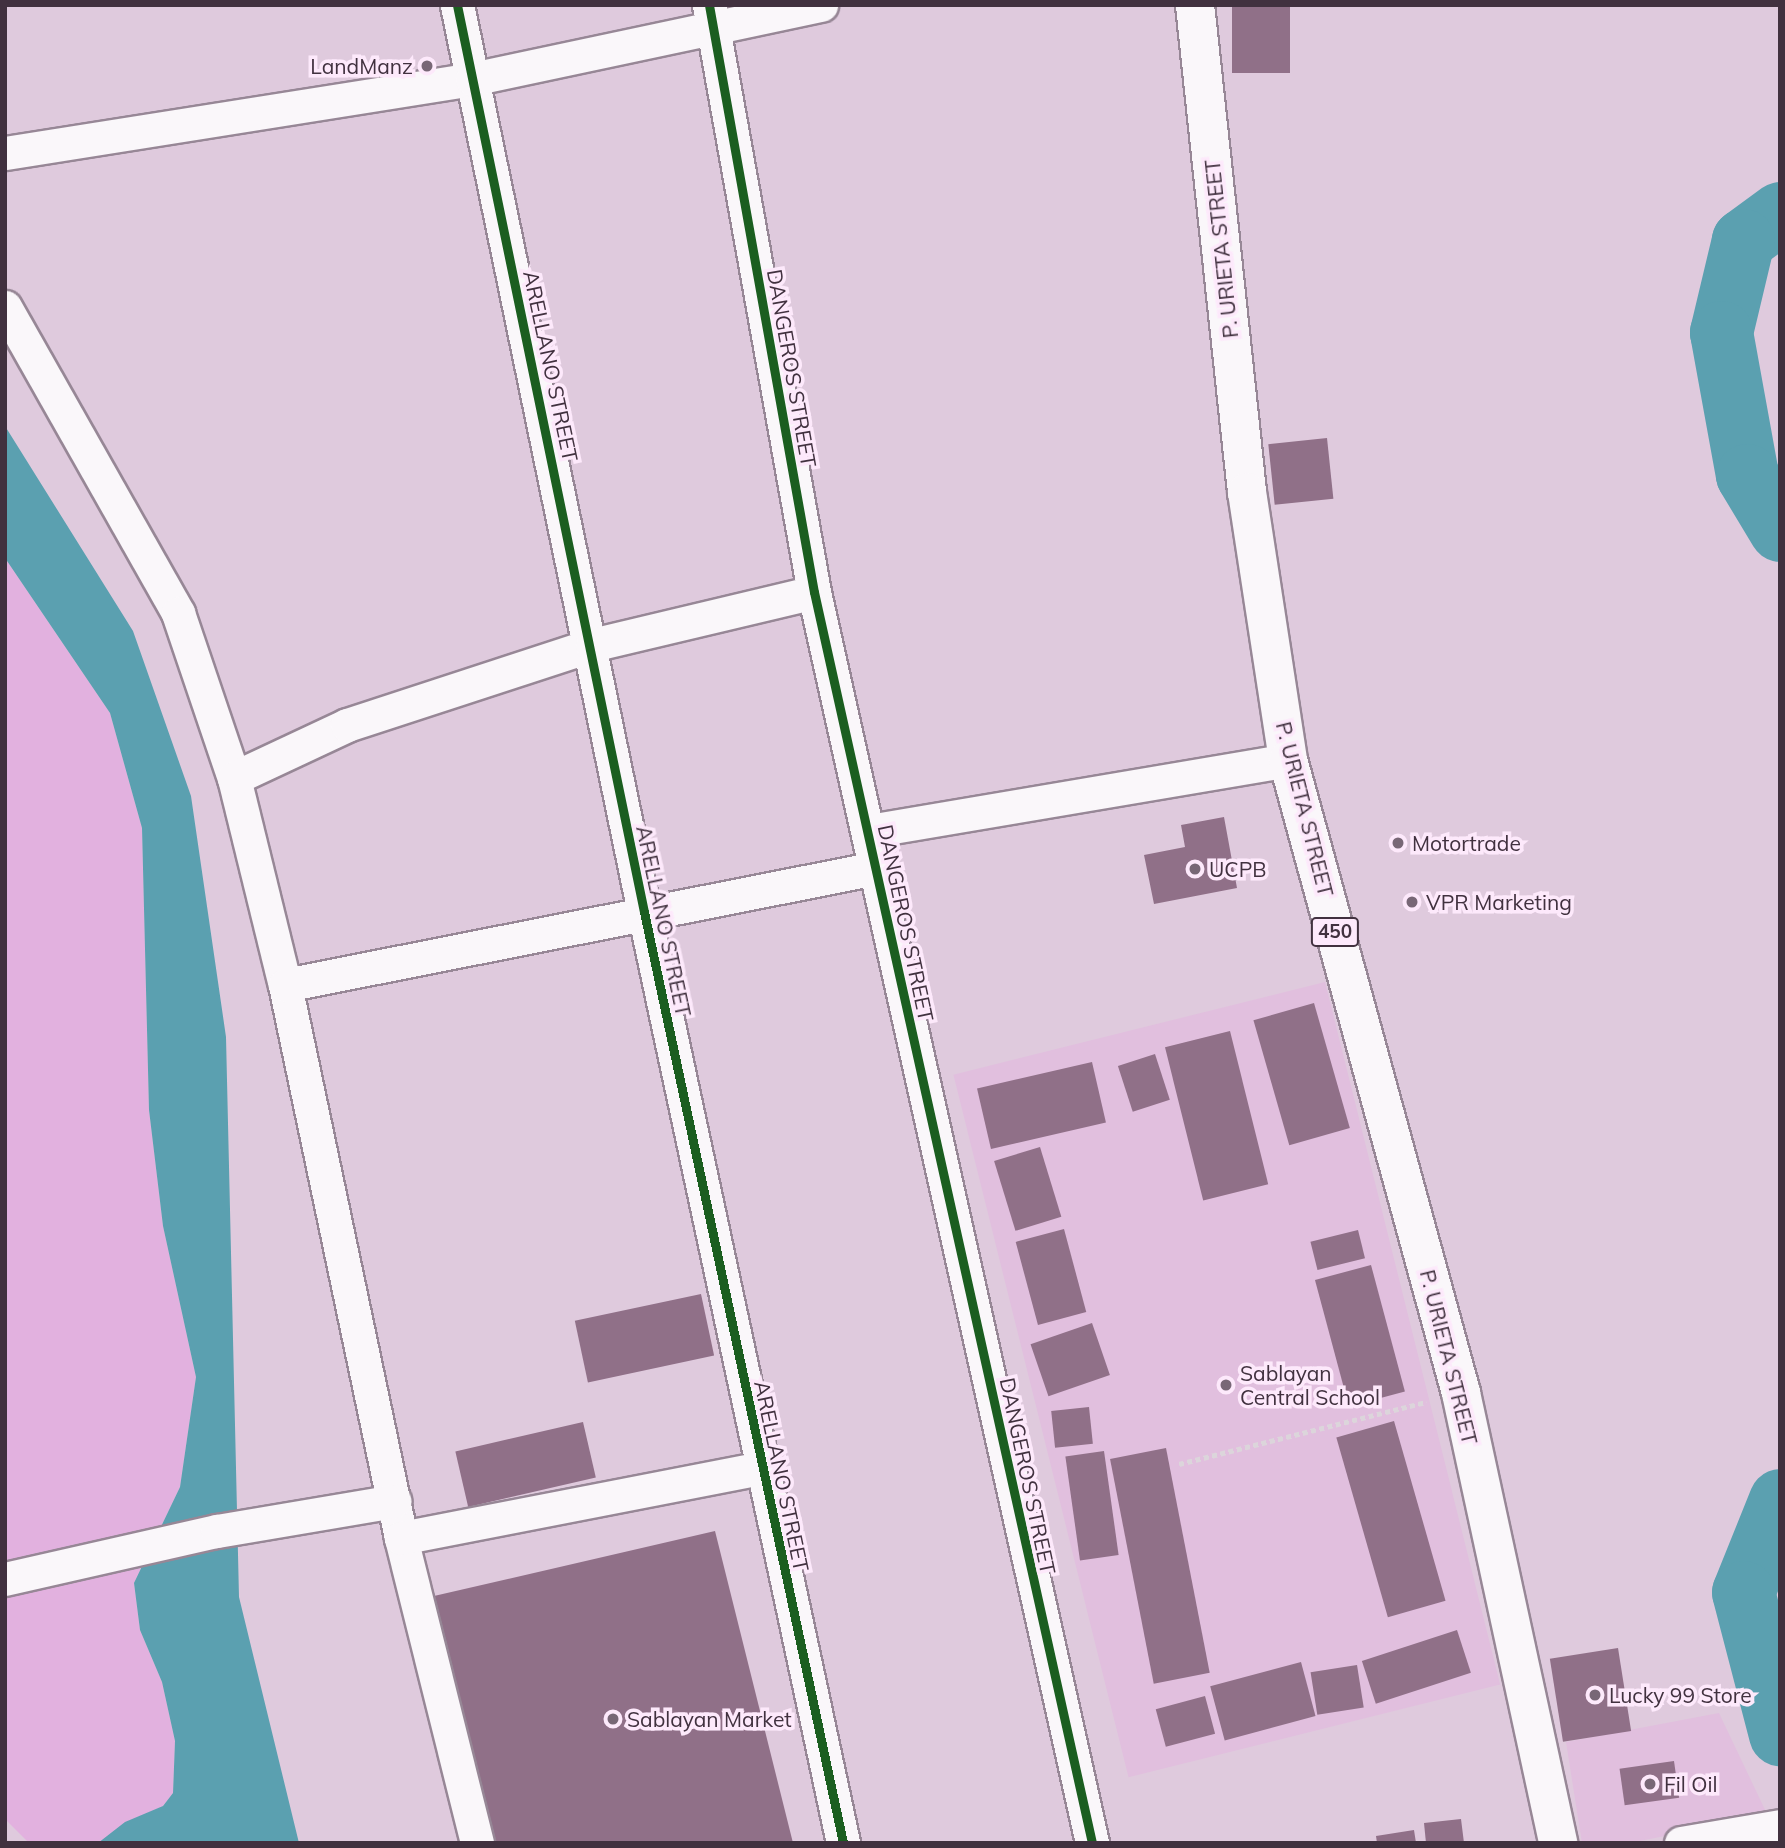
<!DOCTYPE html>
<html>
<head>
<meta charset="utf-8">
<style>
	body { margin:0 }
	#map { position:relative; width:1785px; height:1848px; overflow:hidden; background:#dfcadd; font-family:Mulish,sans-serif }
	div>[style] { position:absolute }
	.built>* { inset:0; background:#e1bfde; transform-origin:0 0 }
	.green>* { inset:0; background:#e2b1df }
	.water>* { inset:0; background:#5ba0b0 }
	.river>* { height:63px; margin:-31.5px; padding:0 31.5px; transform-origin:31.5px; border-radius:31.5px; background:#5ba0b0 }
	.building>* { inset:0; background:#907088; transform-origin:0 0 }
	.path>* { height:4.5px; margin-top:-2.25px; transform-origin:0; background:repeating-linear-gradient(90deg,#dcd5db 0 5px,transparent 0 8.5px) }
	.roads { filter:drop-shadow(2px 0 #978796) drop-shadow(-2px 0 #978796) drop-shadow(0 2px #978796) drop-shadow(0 -2px #978796) }
	.minor>* { height:33px; margin:-16.5px; padding:0 16.5px; transform-origin:16.5px; border-radius:16.5px; background:#faf7fa }
	.major>* { height:38px; margin:-19px; padding:0 19px; transform-origin:19px; border-radius:19px; background:#faf7fa }
	.cycleway>* { height:9px; margin:-4.5px; padding:0 4.5px; transform-origin:4.5px; border-radius:4.5px; background:#1b5e20 }
	.dots>* { width:19px; height:19px; translate:-50% -50%; box-sizing:border-box; border:4px solid #fde9fb; border-radius:50% }
	span { translate:-50% -50%; white-space:nowrap; text-align:center; line-height:1.15; -webkit-text-stroke:7px #fde9fb; paint-order:stroke }
	.shield-label span { padding:2px 5px; background:#fde9fb; border:2px solid; border-radius:5px; -webkit-text-stroke-width:0 }
	.shield-label { font-size:19px; color:#41313f; font-weight:700 }
	.poi-label { font-size:21px; color:#41313f }
	.right { translate:-100% -50%; text-align:right }
	.left { translate:0 -50%; text-align:left }
	.street-label { font-size:21px; color:#41313f }
	.frame { position:absolute; inset:0; border:7px solid #41313f; pointer-events:none }
</style>
</head>
<body>
<div id="map">
	<div class="built">
		<i style="left:1325px;top:982px;width:724px;height:383px;rotate:76deg"></i>
		<i style="clip-path:polygon(1719px 1713px,1768px 1816px,1629px 1843px,1582px 1843px,1566px 1742px)"></i>
	</div>
	<div class="green">
		<i style="clip-path:polygon(5px 558px,110px 713px,142px 828px,149px 1110px,163px 1226px,196px 1377px,180px 1487px,134px 1583px,140px 1630px,162px 1682px,175px 1741px,173px 1793px,163px 1806px,98px 1843px,29px 1843px,5px 1819px)"></i>
	</div>
	<div class="water">
		<i style="clip-path:polygon(5px 426px,133px 631px,191px 796px,226px 1037px,239px 1597px,299px 1843px,98px 1843px,125px 1822px,163px 1806px,173px 1793px,175px 1741px,162px 1682px,140px 1630px,134px 1583px,180px 1487px,196px 1377px,163px 1226px,149px 1110px,142px 828px,110px 713px,5px 558px)"></i>
	</div>
	<div class="river">
		<i style="left:1780px;top:213px;width:46px;rotate:143.9deg"></i>
		<i style="left:1743px;top:240px;width:95px;rotate:103.4deg"></i>
		<i style="left:1721px;top:332px;width:145px;rotate:79.7deg"></i>
		<i style="left:1747px;top:475px;width:64px;rotate:59deg"></i>
		<i style="left:1780px;top:1500px;width:99px;rotate:111.9deg"></i>
		<i style="left:1743px;top:1592px;width:147px;rotate:75.4deg"></i>
	</div>
	<div class="building">
		<i style="left:1232px;top:5px;width:58px;height:68px"></i>
		<i style="left:1327px;top:438px;width:61px;height:59px;rotate:84deg"></i>
		<i style="clip-path:polygon(1224px 817px,1237px 888px,1154px 904px,1144px 855px,1185px 847px,1181px 825px)"></i>
		<i style="left:1314px;top:1003px;width:130px;height:63px;rotate:74deg"></i>
		<i style="left:1230px;top:1031px;width:158px;height:67px;rotate:76deg"></i>
		<i style="left:1155px;top:1054px;width:48px;height:39px;rotate:72deg"></i>
		<i style="left:1092px;top:1062px;width:62px;height:118px;rotate:77deg"></i>
		<i style="left:1040px;top:1147px;width:73px;height:48px;rotate:73deg"></i>
		<i style="left:1064px;top:1229px;width:86px;height:50px;rotate:75deg"></i>
		<i style="left:1358px;top:1230px;width:29px;height:49px;rotate:76deg"></i>
		<i style="left:1371px;top:1265px;width:131px;height:58px;rotate:75deg"></i>
		<i style="left:701px;top:1294px;width:63px;height:129px;rotate:78deg"></i>
		<i style="left:1092px;top:1323px;width:55px;height:65px;rotate:71deg"></i>
		<i style="left:1089px;top:1407px;width:37px;height:38px;rotate:84deg"></i>
		<i style="left:1394px;top:1421px;width:187px;height:60px;rotate:74deg"></i>
		<i style="left:583px;top:1422px;width:57px;height:131px;rotate:77deg"></i>
		<i style="left:1166px;top:1448px;width:229px;height:57px;rotate:79deg"></i>
		<i style="left:1104px;top:1451px;width:105px;height:39px;rotate:82deg"></i>
		<i style="clip-path:polygon(715px 1531px,793px 1843px,496px 1843px,434px 1596px)"></i>
		<i style="left:1457px;top:1630px;width:45px;height:100px;rotate:72deg"></i>
		<i style="left:1618px;top:1648px;width:84px;height:69px;rotate:81deg"></i>
		<i style="left:1301px;top:1662px;width:56px;height:94px;rotate:75deg"></i>
		<i style="left:1357px;top:1665px;width:43px;height:47px;rotate:81deg"></i>
		<i style="left:1205px;top:1696px;width:39px;height:51px;rotate:75deg"></i>
		<i style="left:1674px;top:1761px;width:37px;height:55px;rotate:82deg"></i>
		<i style="clip-path:polygon(1461px 1819px,1464px 1843px,1426px 1843px,1424px 1823px)"></i>
		<i style="clip-path:polygon(1414px 1830px,1416px 1843px,1377px 1843px,1376px 1836px)"></i>
	</div>
	<div class="path">
		<i style="left:1179px;top:1464px;width:255px;rotate:-14.1deg"></i>
	</div>
	<div class="roads">
		<div class="minor">
			<i style="left:457px;top:5px;width:926px;rotate:78.35deg"></i>
			<i style="left:644px;top:912px;width:952px;rotate:77.93deg"></i>
			<i style="left:709px;top:5px;width:596px;rotate:79.86deg"></i>
			<i style="left:814px;top:592px;width:1282px;rotate:77.47deg"></i>
			<i style="left:5px;top:153px;width:473px;rotate:-9deg"></i>
			<i style="left:472px;top:79px;width:357px;rotate:-12deg"></i>
			<i style="left:5px;top:307px;width:352px;rotate:60.5deg"></i>
			<i style="left:178px;top:613px;width:174px;rotate:71.3deg"></i>
			<i style="left:234px;top:778px;width:213px;rotate:76.2deg"></i>
			<i style="left:285px;top:985px;width:565px;rotate:78.15deg"></i>
			<i style="left:401px;top:1538px;width:314px;rotate:76deg"></i>
			<i style="left:234px;top:778px;width:125px;rotate:-25.1deg"></i>
			<i style="left:347px;top:725px;width:258px;rotate:-18.1deg"></i>
			<i style="left:592px;top:645px;width:228px;rotate:-13.4deg"></i>
			<i style="left:869px;top:831px;width:425px;rotate:-9.6deg"></i>
			<i style="left:285px;top:985px;width:602px;rotate:-11.2deg"></i>
			<i style="left:401px;top:1538px;width:368px;rotate:-11deg"></i>
			<i style="left:5px;top:1579px;width:217px;rotate:-12.8deg"></i>
			<i style="left:217px;top:1531px;width:180px;rotate:-9.6deg"></i>
			<i style="left:1681px;top:1843px;width:100px;rotate:-9.7deg"></i>
		</div>
		<div class="major">
			<i style="left:1195px;top:5px;width:490px;rotate:83.9deg"></i>
			<i style="left:1247px;top:492px;width:271px;rotate:81.3deg"></i>
			<i style="left:1288px;top:760px;width:656px;rotate:74.71deg"></i>
			<i style="left:1461px;top:1393px;width:460px;rotate:77.8deg"></i>
		</div>
	</div>
	<div class="cycleway">
		<i style="left:457px;top:5px;width:926px;rotate:78.35deg"></i>
		<i style="left:644px;top:912px;width:952px;rotate:77.93deg"></i>
		<i style="left:709px;top:5px;width:596px;rotate:79.86deg"></i>
		<i style="left:814px;top:592px;width:1282px;rotate:77.47deg"></i>
	</div>
	<div class="dots">
		<i style="left:427px;top:66px;background:#786776"></i>
		<i style="left:1398px;top:843px;background:#786776"></i>
		<i style="left:1195px;top:869px;background:#786776"></i>
		<i style="left:1412px;top:902px;background:#786776"></i>
		<i style="left:1226px;top:1385px;background:#786776"></i>
		<i style="left:1595px;top:1695px;background:#786776"></i>
		<i style="left:613px;top:1719px;background:#786776"></i>
		<i style="left:1650px;top:1784px;background:#786776"></i>
	</div>
	<div class="shield-label">
		<span style="left:1335px;top:932px">450</span>
	</div>
	<div class="poi-label">
		<span class="right" style="left:413px;top:66px">LandManz</span>
		<span class="left" style="left:1412px;top:843px">Motortrade</span>
		<span class="left" style="left:1209px;top:869px">UCPB</span>
		<span class="left" style="left:1426px;top:902px">VPR Marketing</span>
		<span class="left" style="left:1240px;top:1385px">Sablayan<br>Central School</span>
		<span class="left" style="left:1609px;top:1695px">Lucky 99 Store</span>
		<span class="left" style="left:627px;top:1719px">Sablayan Market</span>
		<span class="left" style="left:1664px;top:1784px">Fil Oil</span>
	</div>
	<div class="street-label">
		<span style="left:1221px;top:249px;rotate:-96deg">P. URIETA STREET</span>
		<span style="left:551px;top:366px;rotate:78deg">ARELLANO STREET</span>
		<span style="left:792px;top:368px;rotate:80deg">DANGEROS STREET</span>
		<span style="left:1305px;top:809px;rotate:76deg">P. URIETA STREET</span>
		<span style="left:664px;top:921px;rotate:78deg">ARELLANO STREET</span>
		<span style="left:906px;top:923px;rotate:78deg">DANGEROS STREET</span>
		<span style="left:1449px;top:1357px;rotate:76deg">P. URIETA STREET</span>
		<span style="left:782px;top:1476px;rotate:78deg">ARELLANO STREET</span>
		<span style="left:1028px;top:1476px;rotate:78deg">DANGEROS STREET</span>
	</div>
	<div class="frame"></div>
</div>
</body>
</html>
